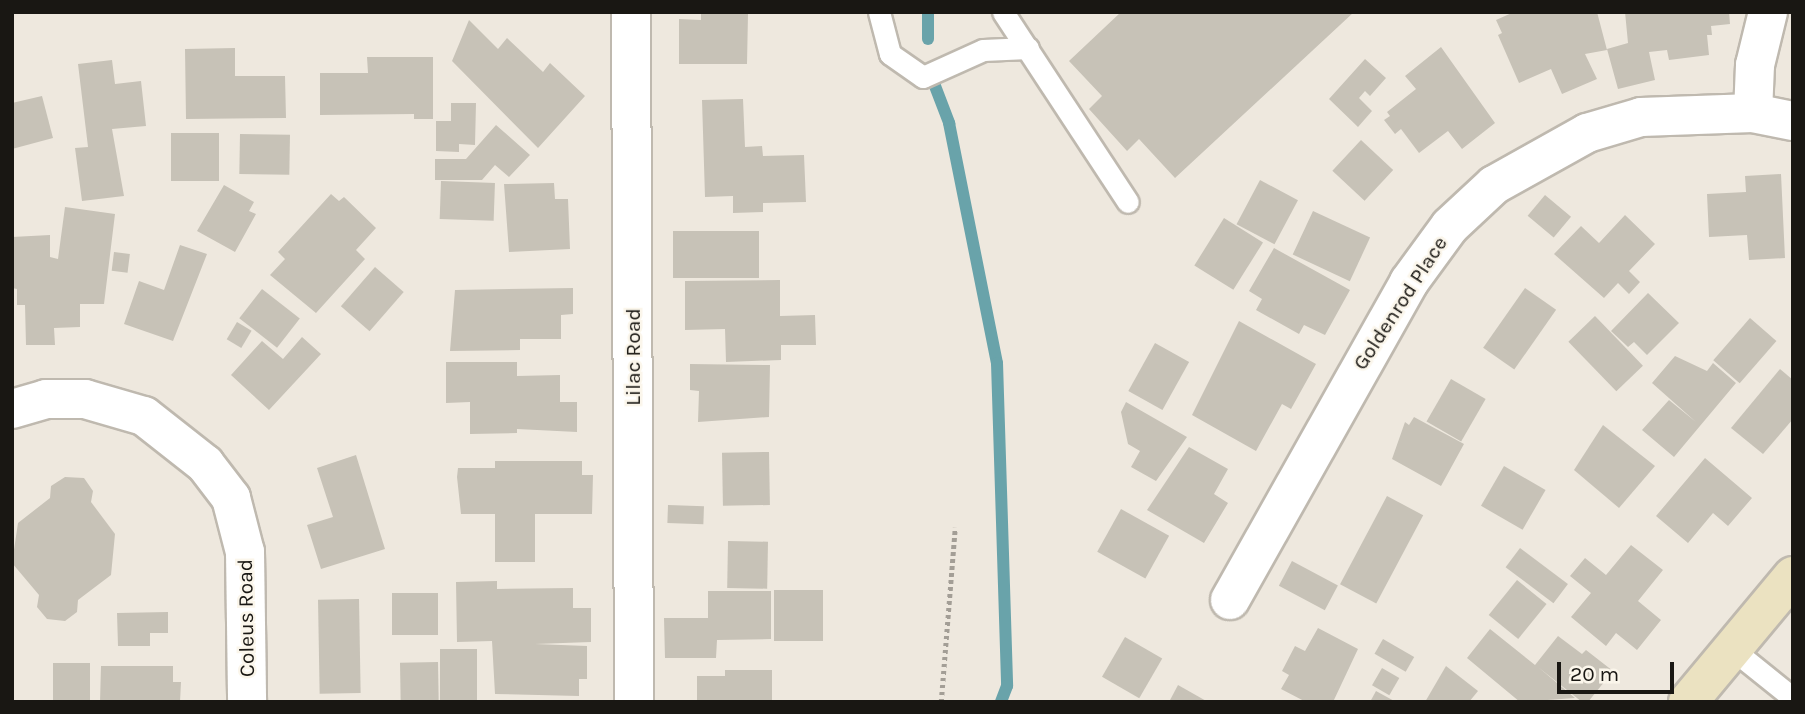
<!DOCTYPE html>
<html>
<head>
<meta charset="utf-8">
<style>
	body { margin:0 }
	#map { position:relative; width:1805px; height:714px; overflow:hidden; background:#eee8de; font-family:Karla,sans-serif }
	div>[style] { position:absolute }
	.stream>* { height:12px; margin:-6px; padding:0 6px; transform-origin:6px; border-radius:6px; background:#69a3aa }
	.building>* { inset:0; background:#c7c2b7; transform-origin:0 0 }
	.path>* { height:4.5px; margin-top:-2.25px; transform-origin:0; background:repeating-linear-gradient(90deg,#a39e96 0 3.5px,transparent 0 7px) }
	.roads { filter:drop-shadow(2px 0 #bfb9af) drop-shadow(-2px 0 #bfb9af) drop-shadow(0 2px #bfb9af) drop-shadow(0 -2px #bfb9af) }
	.lane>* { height:21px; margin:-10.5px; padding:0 10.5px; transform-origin:10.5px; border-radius:10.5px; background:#fff }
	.street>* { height:38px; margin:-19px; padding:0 19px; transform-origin:19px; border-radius:19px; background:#fff }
	.secondary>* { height:38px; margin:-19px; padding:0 19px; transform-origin:19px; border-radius:19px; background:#ebe2c1 }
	span { translate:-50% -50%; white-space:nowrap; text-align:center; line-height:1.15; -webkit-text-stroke:5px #fbf6eb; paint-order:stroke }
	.street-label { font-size:21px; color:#191713 }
	.frame { position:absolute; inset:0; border:14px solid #191713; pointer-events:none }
	.scale { position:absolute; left:1557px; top:662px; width:117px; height:32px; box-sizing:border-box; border:4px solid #191713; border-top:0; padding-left:9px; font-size:21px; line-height:24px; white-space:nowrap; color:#191713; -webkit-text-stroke:5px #fbf6eb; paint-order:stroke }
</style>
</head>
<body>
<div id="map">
	<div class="stream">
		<i style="left:928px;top:39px;width:27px;rotate:-90deg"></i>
		<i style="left:935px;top:86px;width:40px;rotate:69deg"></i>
		<i style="left:949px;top:123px;width:245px;rotate:78.7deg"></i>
		<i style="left:997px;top:363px;width:323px;rotate:88.2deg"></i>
		<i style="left:1007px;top:686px;width:17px;rotate:111deg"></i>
	</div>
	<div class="building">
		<i style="clip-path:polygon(701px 12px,748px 14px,747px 64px,679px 64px,679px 19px,701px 20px)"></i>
		<i style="clip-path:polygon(1121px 12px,1354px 12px,1175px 178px,1139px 139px,1127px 151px,1089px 109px,1102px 96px,1069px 61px)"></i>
		<i style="clip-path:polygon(1514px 12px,1597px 12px,1607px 50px,1585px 54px,1597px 79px,1562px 94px,1551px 69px,1519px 83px,1498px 35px,1502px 33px,1496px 20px)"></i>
		<i style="clip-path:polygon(1625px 12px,1729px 12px,1730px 24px,1711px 26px,1712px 35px,1707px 35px,1709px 55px,1669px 60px,1667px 50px,1649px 52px,1655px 80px,1618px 89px,1607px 49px,1628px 43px)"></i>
		<i style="clip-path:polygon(469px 20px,498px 49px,507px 38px,543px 72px,550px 63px,585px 96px,538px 148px,452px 61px)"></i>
		<i style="clip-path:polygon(1441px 47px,1495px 123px,1462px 149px,1448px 131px,1419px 153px,1401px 129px,1395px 134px,1384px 120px,1390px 116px,1387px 112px,1416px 89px,1405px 76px)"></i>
		<i style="clip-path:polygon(235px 48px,235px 76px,285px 76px,286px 118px,186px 119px,185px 49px)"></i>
		<i style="clip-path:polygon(367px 57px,433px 57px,433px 119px,414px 119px,414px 114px,320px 115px,320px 73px,368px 73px)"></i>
		<i style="clip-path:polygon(1365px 59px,1386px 78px,1370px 96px,1365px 91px,1359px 98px,1372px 111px,1358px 127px,1329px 99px)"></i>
		<i style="clip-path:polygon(112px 60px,115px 84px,141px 81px,146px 126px,112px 129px,124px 196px,82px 201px,75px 148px,88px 147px,78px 64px)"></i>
		<i style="clip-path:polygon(42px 96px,53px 138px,12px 149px,12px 103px)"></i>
		<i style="clip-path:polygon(743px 99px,745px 147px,762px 146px,763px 156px,804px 155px,806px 202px,763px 203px,763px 212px,733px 213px,733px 196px,705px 197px,702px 100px)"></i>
		<i style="clip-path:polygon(451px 103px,476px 103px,475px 145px,459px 144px,459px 152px,436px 151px,436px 121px,451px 121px)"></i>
		<i style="clip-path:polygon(496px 125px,530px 155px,509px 177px,495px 165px,482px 180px,435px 180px,435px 159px,466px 159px)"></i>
		<i style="left:171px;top:133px;width:48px;height:48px"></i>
		<i style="left:240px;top:134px;width:50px;height:40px;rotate:1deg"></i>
		<i style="left:1361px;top:140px;width:44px;height:42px;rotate:43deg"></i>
		<i style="clip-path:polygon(1781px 174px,1785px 258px,1749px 260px,1747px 235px,1709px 237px,1707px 194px,1746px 192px,1745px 176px)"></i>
		<i style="left:1260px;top:180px;width:43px;height:50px;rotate:28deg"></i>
		<i style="left:441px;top:181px;width:54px;height:38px;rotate:2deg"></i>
		<i style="clip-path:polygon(554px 183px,555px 199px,568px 199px,570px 249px,509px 252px,504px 184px)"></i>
		<i style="clip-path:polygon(224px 185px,254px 202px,249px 211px,256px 214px,235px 252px,197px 231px)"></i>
		<i style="clip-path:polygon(331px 194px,339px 201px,344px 197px,376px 228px,356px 250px,365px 259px,316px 313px,270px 275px,285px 259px,278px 252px)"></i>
		<i style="left:1545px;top:195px;width:34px;height:27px;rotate:40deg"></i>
		<i style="clip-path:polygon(65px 207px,115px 214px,104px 304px,80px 304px,80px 327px,54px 328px,55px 345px,26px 345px,25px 305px,17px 305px,17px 289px,12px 288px,12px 237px,50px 235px,50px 257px,58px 259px)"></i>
		<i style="left:1313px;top:211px;width:63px;height:48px;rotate:25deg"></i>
		<i style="clip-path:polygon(1625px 215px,1655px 244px,1629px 271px,1640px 282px,1629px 294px,1618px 283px,1604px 298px,1554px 254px,1581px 226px,1599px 243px)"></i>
		<i style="left:1224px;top:218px;width:46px;height:56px;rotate:32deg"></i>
		<i style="left:759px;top:231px;width:47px;height:86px;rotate:90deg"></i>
		<i style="clip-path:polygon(180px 245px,207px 254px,173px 341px,124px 324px,139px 281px,164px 290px)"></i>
		<i style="clip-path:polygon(1274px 248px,1350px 290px,1325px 335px,1304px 325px,1299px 334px,1256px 310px,1262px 299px,1249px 291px)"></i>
		<i style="left:114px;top:252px;width:16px;height:19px;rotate:7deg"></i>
		<i style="left:375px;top:267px;width:38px;height:52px;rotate:41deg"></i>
		<i style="clip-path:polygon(780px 280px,780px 316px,815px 315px,816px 345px,781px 345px,781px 360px,726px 362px,725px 329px,685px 330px,685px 281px)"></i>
		<i style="clip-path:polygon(573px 288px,573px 314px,561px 315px,561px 339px,520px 339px,520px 350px,450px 351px,455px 290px)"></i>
		<i style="left:1525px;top:288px;width:38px;height:73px;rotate:35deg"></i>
		<i style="left:262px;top:289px;width:48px;height:37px;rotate:38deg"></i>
		<i style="clip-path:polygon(1648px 293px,1679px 323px,1647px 355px,1634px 342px,1628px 347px,1611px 331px)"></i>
		<i style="left:1595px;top:316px;width:69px;height:37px;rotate:46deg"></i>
		<i style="left:1750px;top:318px;width:35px;height:56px;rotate:41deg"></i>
		<i style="clip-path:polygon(1239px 321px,1316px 364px,1291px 409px,1282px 404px,1256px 451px,1192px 415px)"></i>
		<i style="left:237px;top:322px;width:17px;height:20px;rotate:31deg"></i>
		<i style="clip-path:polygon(302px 337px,321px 354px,269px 410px,231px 375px,262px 341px,283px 359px)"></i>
		<i style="left:1155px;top:343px;width:39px;height:55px;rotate:29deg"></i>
		<i style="clip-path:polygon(1675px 356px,1707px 371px,1713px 363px,1736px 383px,1674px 457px,1642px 430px,1669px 400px,1696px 422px,1652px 383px)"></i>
		<i style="clip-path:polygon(446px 362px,517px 362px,517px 376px,560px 375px,560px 402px,577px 402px,577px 432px,517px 429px,517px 433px,470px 434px,470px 402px,446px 403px)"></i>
		<i style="clip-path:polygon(690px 364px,770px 365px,769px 417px,698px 422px,699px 391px,690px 390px)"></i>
		<i style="clip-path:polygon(1780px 369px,1793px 380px,1793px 419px,1763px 454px,1731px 428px)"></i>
		<i style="left:1451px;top:379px;width:40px;height:49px;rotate:30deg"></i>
		<i style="clip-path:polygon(1126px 402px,1187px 437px,1156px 481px,1131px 467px,1140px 451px,1128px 444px,1121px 412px)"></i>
		<i style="clip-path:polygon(1414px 417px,1464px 444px,1441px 486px,1392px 459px,1405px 422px,1409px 425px)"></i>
		<i style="clip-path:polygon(1603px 425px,1655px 466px,1619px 508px,1574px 470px)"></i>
		<i style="clip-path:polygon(1189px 447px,1228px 469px,1214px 494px,1228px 503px,1204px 543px,1147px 510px)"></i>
		<i style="left:769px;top:452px;width:53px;height:47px;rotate:89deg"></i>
		<i style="clip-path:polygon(356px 455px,385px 549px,321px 569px,307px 525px,333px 517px,317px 468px)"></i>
		<i style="clip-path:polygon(1705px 458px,1752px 498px,1728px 526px,1713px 513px,1688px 543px,1656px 516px)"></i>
		<i style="clip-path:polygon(495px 461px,582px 461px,582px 475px,593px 475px,592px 514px,535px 514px,535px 562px,495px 562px,495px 514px,461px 514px,457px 477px,458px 468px,495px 468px)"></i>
		<i style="left:1504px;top:466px;width:48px;height:46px;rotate:30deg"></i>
		<i style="clip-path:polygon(65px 477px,84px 478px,93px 491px,91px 502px,115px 534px,111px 575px,78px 600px,77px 612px,65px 621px,47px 619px,37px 607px,39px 595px,12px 563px,18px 523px,50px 498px,51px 486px)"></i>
		<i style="left:1387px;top:496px;width:41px;height:100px;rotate:28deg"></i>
		<i style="left:668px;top:505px;width:36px;height:18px;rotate:2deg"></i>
		<i style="left:1121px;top:509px;width:55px;height:49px;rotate:29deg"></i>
		<i style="left:728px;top:541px;width:40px;height:47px;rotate:1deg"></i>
		<i style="clip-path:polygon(1631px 545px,1663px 570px,1638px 601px,1661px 620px,1637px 650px,1616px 633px,1606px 646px,1571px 617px,1591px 593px,1570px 576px,1585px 558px,1606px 575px)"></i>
		<i style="left:1520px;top:548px;width:60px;height:24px;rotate:37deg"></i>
		<i style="left:1292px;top:561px;width:52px;height:28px;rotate:28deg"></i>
		<i style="left:1517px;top:580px;width:38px;height:45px;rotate:39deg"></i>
		<i style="clip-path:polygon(497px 581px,497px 589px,573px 588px,573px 608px,591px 608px,591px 642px,535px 644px,587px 646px,587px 679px,579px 679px,579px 696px,495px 694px,492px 641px,457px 642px,456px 582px)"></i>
		<i style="left:774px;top:590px;width:49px;height:51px"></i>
		<i style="clip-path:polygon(708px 591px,771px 591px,771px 639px,717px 640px,716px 658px,665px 658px,664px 618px,708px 618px)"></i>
		<i style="left:392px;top:593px;width:46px;height:42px"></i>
		<i style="left:359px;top:599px;width:94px;height:41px;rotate:89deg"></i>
		<i style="clip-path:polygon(168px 612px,168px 633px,150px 633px,150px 646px,118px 646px,117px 613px)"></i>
		<i style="clip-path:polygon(1318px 628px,1358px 649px,1333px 702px,1306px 702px,1281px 689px,1289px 675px,1282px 671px,1295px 646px,1305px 651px)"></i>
		<i style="clip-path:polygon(1490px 629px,1535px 665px,1558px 636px,1582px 654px,1586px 650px,1613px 671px,1588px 702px,1582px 702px,1538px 667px,1575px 698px,1520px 702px,1467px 658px)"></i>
		<i style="left:1125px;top:637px;width:43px;height:46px;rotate:30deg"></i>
		<i style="left:1383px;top:639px;width:36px;height:17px;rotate:30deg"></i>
		<i style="left:440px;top:649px;width:37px;height:53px"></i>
		<i style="left:438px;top:662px;width:40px;height:38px;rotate:89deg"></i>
		<i style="left:53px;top:663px;width:37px;height:39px"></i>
		<i style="clip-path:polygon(101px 666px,173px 666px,173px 682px,181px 682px,180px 702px,100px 702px)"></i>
		<i style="clip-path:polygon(1446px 666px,1478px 691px,1469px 702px,1425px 702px)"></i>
		<i style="left:1382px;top:668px;width:20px;height:20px;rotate:30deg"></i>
		<i style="clip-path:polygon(725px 670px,772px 670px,772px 702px,697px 702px,697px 676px,725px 676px)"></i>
		<i style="clip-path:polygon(1178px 685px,1208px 702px,1169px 702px)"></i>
		<i style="clip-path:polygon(1376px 691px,1396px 702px,1370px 702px)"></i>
	</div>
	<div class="path">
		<i style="left:941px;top:702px;width:175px;rotate:-85.4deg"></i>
	</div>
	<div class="roads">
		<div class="lane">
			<i style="left:879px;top:12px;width:43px;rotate:75.3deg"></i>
			<i style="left:890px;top:54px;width:40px;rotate:34.9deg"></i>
			<i style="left:923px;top:77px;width:66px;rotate:-24.2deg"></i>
			<i style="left:983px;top:50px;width:45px;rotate:-2.5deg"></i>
			<i style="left:1003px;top:12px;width:227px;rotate:56.7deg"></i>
			<i style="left:1732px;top:649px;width:78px;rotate:38.8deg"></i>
		</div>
		<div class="street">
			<i style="left:631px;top:12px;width:690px;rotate:89.75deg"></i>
			<i style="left:1753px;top:113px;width:48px;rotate:-87.6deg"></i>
			<i style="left:1755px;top:65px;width:55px;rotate:-76.2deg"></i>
			<i style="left:12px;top:409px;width:35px;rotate:-16deg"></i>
			<i style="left:46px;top:399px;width:39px"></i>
			<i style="left:85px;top:399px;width:61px;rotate:16.1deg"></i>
			<i style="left:144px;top:416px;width:78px;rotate:38.2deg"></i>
			<i style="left:205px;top:464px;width:43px;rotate:52.6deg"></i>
			<i style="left:231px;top:498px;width:56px;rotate:75.5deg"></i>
			<i style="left:245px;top:552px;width:150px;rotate:89.2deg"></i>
			<i style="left:1230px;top:600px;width:365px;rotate:-60.6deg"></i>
			<i style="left:1409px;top:282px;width:69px;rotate:-53.8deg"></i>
			<i style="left:1450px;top:226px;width:60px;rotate:-43deg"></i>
			<i style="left:1494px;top:185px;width:107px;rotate:-29.2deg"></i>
			<i style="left:1587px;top:133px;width:56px;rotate:-16.5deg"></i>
			<i style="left:1641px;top:117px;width:112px;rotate:-2deg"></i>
			<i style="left:1753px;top:113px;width:41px;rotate:11.3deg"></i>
		</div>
		<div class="secondary">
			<i style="left:1688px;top:702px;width:164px;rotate:-50.2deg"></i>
		</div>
	</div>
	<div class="street-label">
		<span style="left:1400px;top:303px;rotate:-57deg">Goldenrod Place</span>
		<span style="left:633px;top:357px;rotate:-90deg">Lilac Road</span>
		<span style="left:246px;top:618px;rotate:-91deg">Coleus Road</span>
	</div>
	<div class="frame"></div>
	<div class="scale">20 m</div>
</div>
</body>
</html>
